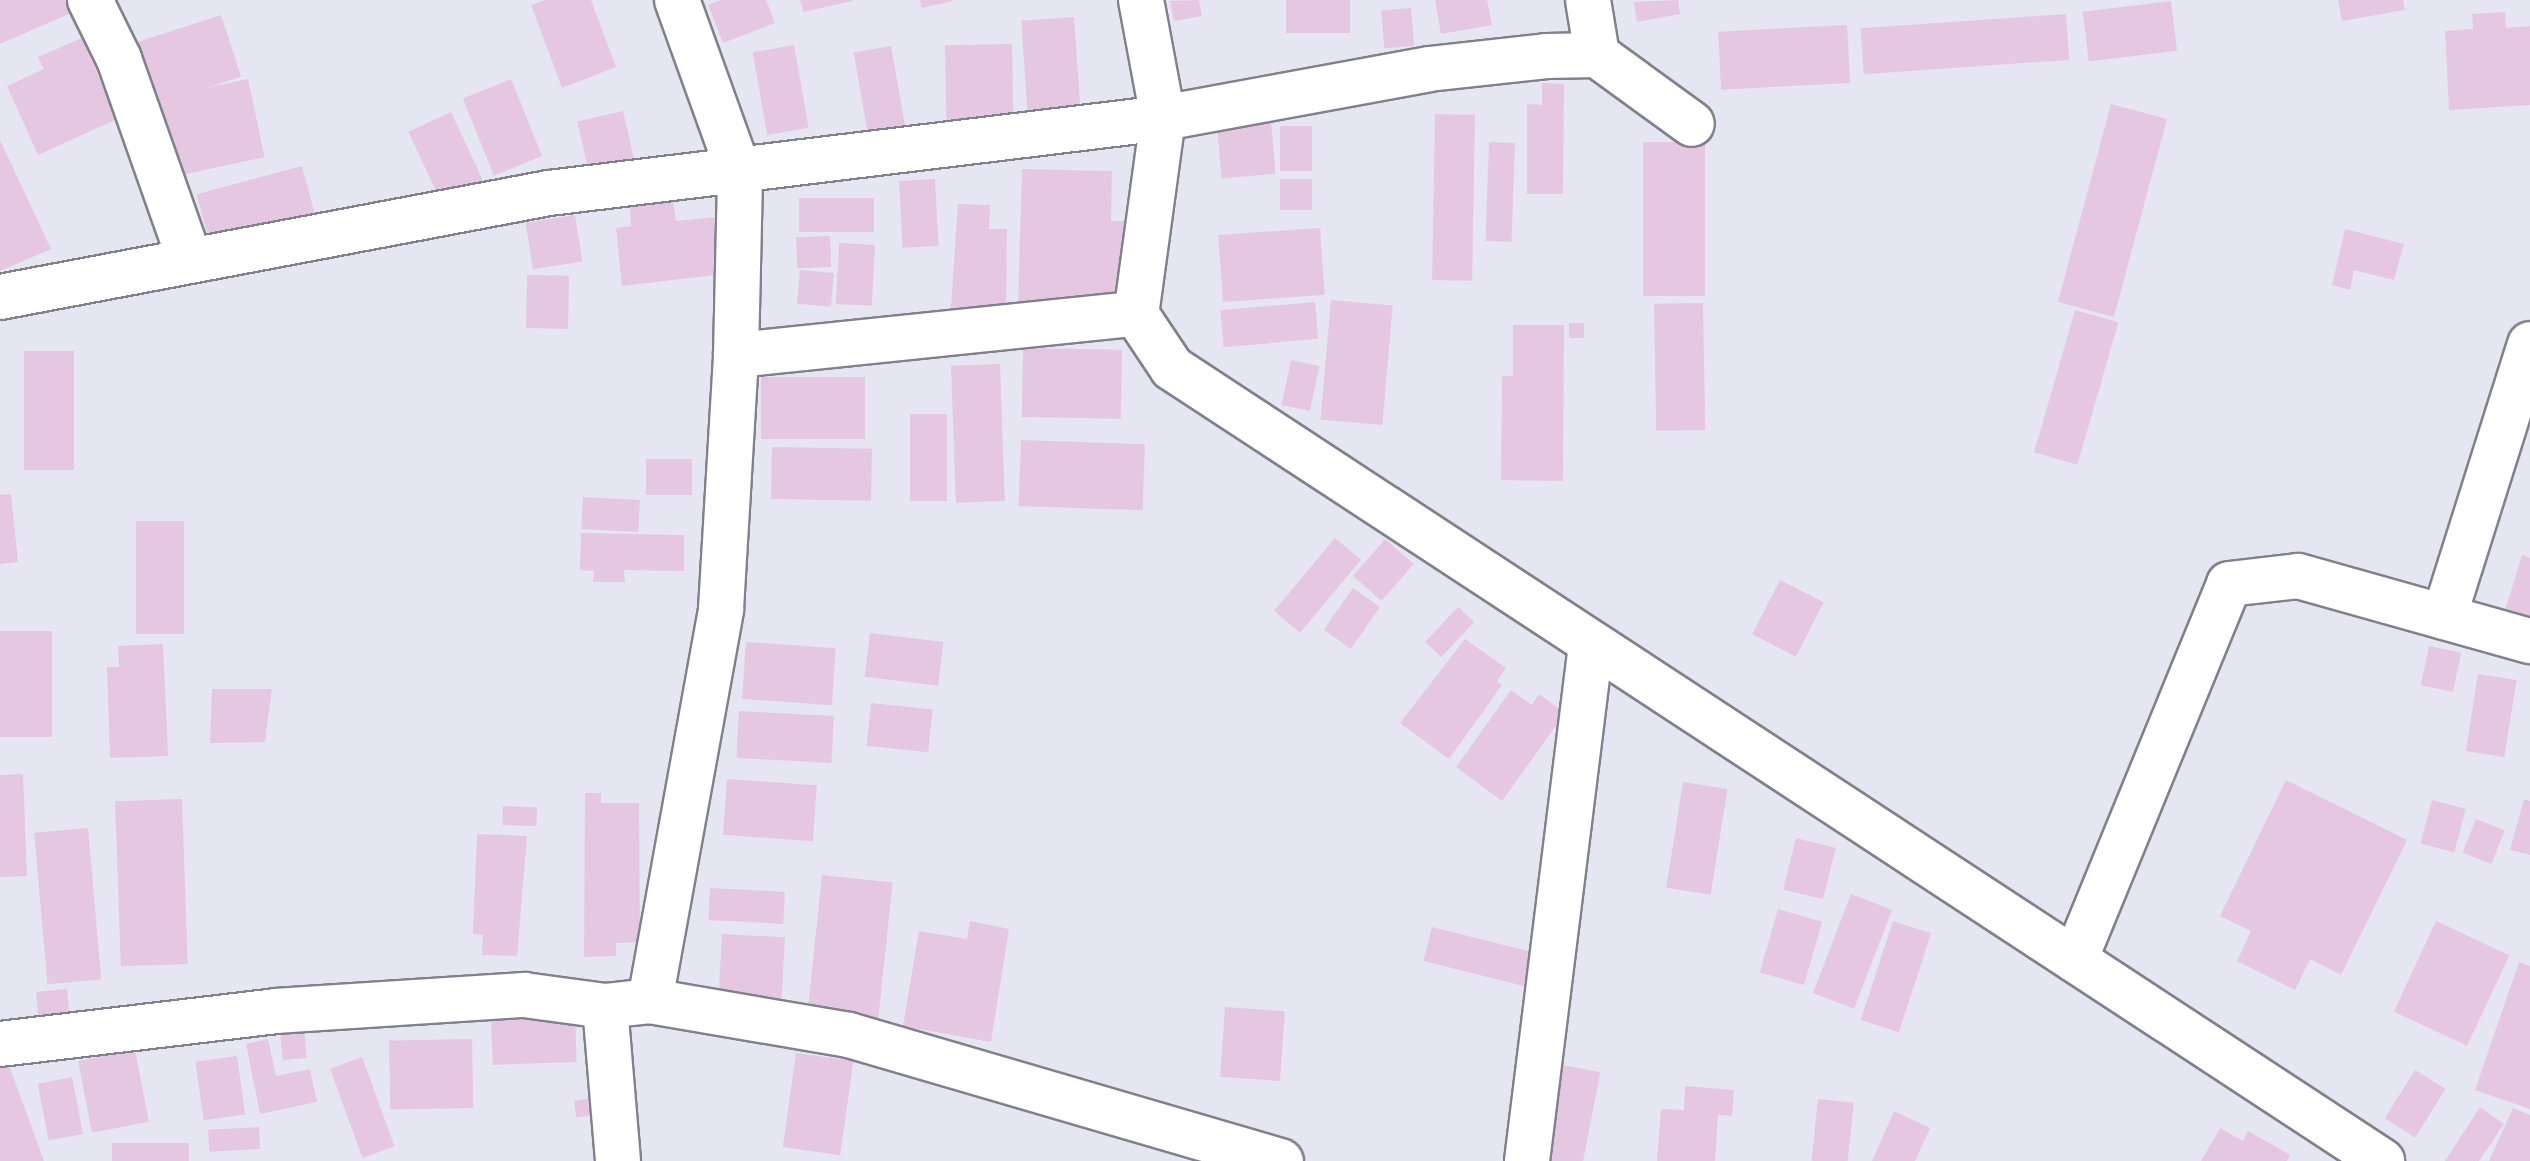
<!DOCTYPE html>
<html>
<head>
<meta charset="utf-8">
<style>
	body { margin:0 }
	#map { position:relative; width:2530px; height:1161px; overflow:hidden; background:#e5e6f2; font-family:Raleway,sans-serif }
	div>[style] { position:absolute }
	.building>* { inset:0; background:#e6c7e1; transform-origin:0 0 }
	.roads { filter:drop-shadow(2px 0 #80818c) drop-shadow(-2px 0 #80818c) drop-shadow(0 2px #80818c) drop-shadow(0 -2px #80818c) }
	.minor>* { height:44px; margin:-22px; padding:0 22px; transform-origin:22px; border-radius:22px; background:#fff }
	span { translate:-50% -50%; white-space:nowrap; text-align:center; line-height:1.15; -webkit-text-stroke:7px #f3f4fd; paint-order:stroke }
</style>
</head>
<body>
<div id="map">
	<div class="building">
		<i style="clip-path:polygon(0 0,65px 0,71px 13px,0 44px)"></i>
		<i style="clip-path:polygon(545px 0,591px 0,616px 67px,562px 88px,531px 5px)"></i>
		<i style="clip-path:polygon(721px 0,766px 0,775px 23px,723px 43px,708px 5px)"></i>
		<i style="clip-path:polygon(800px 0,852px 0,852px 1px,803px 12px)"></i>
		<i style="clip-path:polygon(920px 0,953px 0,953px 1px,921px 8px)"></i>
		<i style="clip-path:polygon(1199px 0,1202px 16px,1174px 21px,1170px 1px)"></i>
		<i style="left:1286px;top:0;width:64px;height:33px"></i>
		<i style="clip-path:polygon(1435px 0,1487px 0,1492px 25px,1441px 34px)"></i>
		<i style="clip-path:polygon(1678px 0,1680px 14px,1637px 22px,1634px 2px)"></i>
		<i style="clip-path:polygon(2338px 0,2403px 0,2405px 10px,2342px 21px)"></i>
		<i style="left:2171px;top:1px;width:50px;height:89px;rotate:83deg"></i>
		<i style="left:1411px;top:8px;width:38px;height:30px;rotate:85deg"></i>
		<i style="clip-path:polygon(2505px 12px,2506px 28px,2530px 26px,2530px 105px,2449px 110px,2445px 31px,2473px 29px,2472px 14px)"></i>
		<i style="left:2066px;top:14px;width:46px;height:206px;rotate:86deg"></i>
		<i style="left:221px;top:15px;width:65px;height:90px;rotate:72deg"></i>
		<i style="left:1074px;top:17px;width:102px;height:53px;rotate:86deg"></i>
		<i style="left:1847px;top:25px;width:58px;height:129px;rotate:87deg"></i>
		<i style="clip-path:polygon(82px 38px,117px 119px,38px 155px,7px 86px,44px 69px,38px 57px)"></i>
		<i style="left:1012px;top:44px;width:86px;height:67px;rotate:89deg"></i>
		<i style="left:794px;top:45px;width:84px;height:42px;rotate:80deg"></i>
		<i style="left:891px;top:46px;width:88px;height:38px;rotate:80deg"></i>
		<i style="left:248px;top:79px;width:80px;height:96px;rotate:78deg"></i>
		<i style="left:511px;top:79px;width:83px;height:52px;rotate:68deg"></i>
		<i style="clip-path:polygon(1542px 83px,1564px 84px,1563px 194px,1527px 194px,1527px 104px,1542px 105px)"></i>
		<i style="left:2111px;top:104px;width:58px;height:205px;rotate:15deg"></i>
		<i style="left:623px;top:111px;width:62px;height:47px;rotate:77deg"></i>
		<i style="left:451px;top:112px;width:75px;height:47px;rotate:65deg"></i>
		<i style="left:1435px;top:114px;width:40px;height:166px;rotate:1deg"></i>
		<i style="left:1271px;top:122px;width:52px;height:54px;rotate:85deg"></i>
		<i style="left:1280px;top:126px;width:32px;height:45px"></i>
		<i style="clip-path:polygon(0 140px,51px 249px,0 271px)"></i>
		<i style="left:1489px;top:142px;width:26px;height:99px;rotate:2deg"></i>
		<i style="left:1643px;top:142px;width:62px;height:154px"></i>
		<i style="left:302px;top:166px;width:50px;height:109px;rotate:75deg"></i>
		<i style="clip-path:polygon(1022px 169px,1112px 171px,1111px 221px,1127px 221px,1126px 308px,1018px 306px)"></i>
		<i style="left:935px;top:179px;width:67px;height:36px;rotate:87deg"></i>
		<i style="left:1280px;top:179px;width:32px;height:31px"></i>
		<i style="left:874px;top:198px;width:34px;height:75px;rotate:90deg"></i>
		<i style="clip-path:polygon(673px 201px,676px 221px,716px 217px,723px 274px,622px 286px,616px 228px,631px 226px,630px 206px)"></i>
		<i style="clip-path:polygon(958px 204px,990px 205px,989px 229px,1007px 229px,1006px 323px,950px 322px)"></i>
		<i style="left:575px;top:215px;width:47px;height:50px;rotate:81deg"></i>
		<i style="left:1320px;top:228px;width:67px;height:102px;rotate:86deg"></i>
		<i style="clip-path:polygon(2345px 229px,2404px 244px,2394px 280px,2354px 270px,2350px 290px,2332px 285px)"></i>
		<i style="left:830px;top:236px;width:31px;height:34px;rotate:88deg"></i>
		<i style="left:839px;top:243px;width:36px;height:61px;rotate:3deg"></i>
		<i style="left:800px;top:270px;width:34px;height:34px;rotate:5deg"></i>
		<i style="left:527px;top:275px;width:42px;height:53px;rotate:1deg"></i>
		<i style="left:1331px;top:300px;width:62px;height:120px;rotate:5deg"></i>
		<i style="left:1315px;top:302px;width:37px;height:95px;rotate:85deg"></i>
		<i style="left:1703px;top:303px;width:127px;height:49px;rotate:89deg"></i>
		<i style="left:2075px;top:310px;width:45px;height:148px;rotate:16deg"></i>
		<i style="left:1569px;top:323px;width:15px;height:15px"></i>
		<i style="clip-path:polygon(1513px 325px,1564px 325px,1563px 481px,1501px 480px,1502px 376px,1513px 376px)"></i>
		<i style="left:1023px;top:348px;width:99px;height:69px;rotate:1deg"></i>
		<i style="left:24px;top:351px;width:50px;height:119px"></i>
		<i style="left:1291px;top:360px;width:29px;height:46px;rotate:12deg"></i>
		<i style="left:1000px;top:364px;width:137px;height:49px;rotate:88deg"></i>
		<i style="left:761px;top:377px;width:104px;height:62px"></i>
		<i style="left:910px;top:414px;width:37px;height:87px"></i>
		<i style="left:1021px;top:440px;width:124px;height:66px;rotate:2deg"></i>
		<i style="left:772px;top:447px;width:100px;height:52px;rotate:1deg"></i>
		<i style="left:646px;top:459px;width:46px;height:36px"></i>
		<i style="clip-path:polygon(11px 494px,18px 562px,0 564px,0 495px)"></i>
		<i style="left:583px;top:497px;width:57px;height:32px;rotate:3deg"></i>
		<i style="left:136px;top:521px;width:48px;height:113px"></i>
		<i style="clip-path:polygon(581px 533px,684px 535px,684px 571px,624px 570px,625px 582px,593px 582px,594px 571px,580px 570px)"></i>
		<i style="left:1335px;top:538px;width:34px;height:95px;rotate:40deg"></i>
		<i style="left:1385px;top:539px;width:38px;height:49px;rotate:41deg"></i>
		<i style="clip-path:polygon(2522px 555px,2530px 558px,2530px 623px,2504px 614px)"></i>
		<i style="left:1780px;top:580px;width:49px;height:61px;rotate:27deg"></i>
		<i style="left:1353px;top:588px;width:33px;height:51px;rotate:35deg"></i>
		<i style="left:1458px;top:607px;width:22px;height:48px;rotate:43deg"></i>
		<i style="left:0;top:631px;width:52px;height:106px"></i>
		<i style="left:870px;top:633px;width:74px;height:44px;rotate:7deg"></i>
		<i style="clip-path:polygon(1465px 639px,1506px 668px,1497px 681px,1502px 685px,1449px 759px,1400px 723px)"></i>
		<i style="left:746px;top:642px;width:90px;height:57px;rotate:4deg"></i>
		<i style="clip-path:polygon(163px 644px,168px 756px,110px 758px,107px 667px,119px 667px,118px 646px)"></i>
		<i style="left:2429px;top:646px;width:33px;height:40px;rotate:12deg"></i>
		<i style="left:2478px;top:674px;width:39px;height:78px;rotate:9deg"></i>
		<i style="clip-path:polygon(212px 689px,272px 689px,265px 742px,210px 743px)"></i>
		<i style="clip-path:polygon(1511px 690px,1532px 705px,1539px 694px,1565px 713px,1502px 801px,1456px 767px)"></i>
		<i style="left:871px;top:703px;width:62px;height:43px;rotate:6deg"></i>
		<i style="left:739px;top:711px;width:95px;height:47px;rotate:3deg"></i>
		<i style="clip-path:polygon(23px 774px,27px 876px,0 877px,0 775px)"></i>
		<i style="left:727px;top:779px;width:90px;height:56px;rotate:4deg"></i>
		<i style="clip-path:polygon(2286px 780px,2407px 840px,2341px 975px,2310px 959px,2295px 990px,2237px 961px,2251px 931px,2220px 916px)"></i>
		<i style="left:1683px;top:782px;width:45px;height:107px;rotate:9deg"></i>
		<i style="clip-path:polygon(585px 793px,601px 793px,601px 803px,639px 803px,640px 942px,616px 943px,616px 956px,584px 957px)"></i>
		<i style="left:182px;top:799px;width:165px;height:67px;rotate:88deg"></i>
		<i style="clip-path:polygon(2524px 799px,2530px 801px,2530px 855px,2510px 850px)"></i>
		<i style="left:2432px;top:800px;width:35px;height:45px;rotate:15deg"></i>
		<i style="left:503px;top:806px;width:34px;height:19px;rotate:2deg"></i>
		<i style="left:2476px;top:819px;width:31px;height:36px;rotate:22deg"></i>
		<i style="left:88px;top:828px;width:152px;height:54px;rotate:85deg"></i>
		<i style="clip-path:polygon(477px 834px,527px 836px,517px 956px,482px 955px,483px 935px,473px 934px)"></i>
		<i style="left:1796px;top:838px;width:41px;height:53px;rotate:14deg"></i>
		<i style="left:822px;top:875px;width:71px;height:137px;rotate:6deg"></i>
		<i style="left:710px;top:888px;width:75px;height:32px;rotate:3deg"></i>
		<i style="left:1851px;top:894px;width:44px;height:106px;rotate:21deg"></i>
		<i style="left:1778px;top:909px;width:46px;height:66px;rotate:16deg"></i>
		<i style="clip-path:polygon(970px 921px,1009px 929px,991px 1042px,903px 1026px,919px 931px,967px 939px)"></i>
		<i style="left:1893px;top:921px;width:40px;height:104px;rotate:18deg"></i>
		<i style="left:2436px;top:921px;width:81px;height:100px;rotate:25deg"></i>
		<i style="left:1432px;top:927px;width:103px;height:35px;rotate:14deg"></i>
		<i style="left:722px;top:934px;width:63px;height:63px;rotate:3deg"></i>
		<i style="clip-path:polygon(2519px 962px,2530px 966px,2530px 1109px,2475px 1090px)"></i>
		<i style="left:67px;top:989px;width:33px;height:31px;rotate:85deg"></i>
		<i style="left:1225px;top:1007px;width:60px;height:70px;rotate:4deg"></i>
		<i style="left:575px;top:1015px;width:47px;height:84px;rotate:88deg"></i>
		<i style="left:304px;top:1030px;width:28px;height:24px;rotate:84deg"></i>
		<i style="clip-path:polygon(268px 1039px,276px 1076px,310px 1069px,317px 1102px,260px 1114px,246px 1044px)"></i>
		<i style="left:472px;top:1039px;width:69px;height:83px;rotate:89deg"></i>
		<i style="left:135px;top:1050px;width:73px;height:58px;rotate:79deg"></i>
		<i style="left:796px;top:1053px;width:58px;height:95px;rotate:8deg"></i>
		<i style="left:237px;top:1056px;width:59px;height:42px;rotate:82deg"></i>
		<i style="clip-path:polygon(6px 1057px,44px 1161px,0 1161px,0 1059px)"></i>
		<i style="left:362px;top:1057px;width:95px;height:34px;rotate:70deg"></i>
		<i style="left:1563px;top:1065px;width:38px;height:97px;rotate:11deg"></i>
		<i style="left:2415px;top:1070px;width:36px;height:57px;rotate:32deg"></i>
		<i style="left:72px;top:1077px;width:58px;height:35px;rotate:79deg"></i>
		<i style="clip-path:polygon(1685px 1086px,1734px 1090px,1732px 1116px,1718px 1115px,1715px 1161px,1657px 1161px,1661px 1109px,1684px 1110px)"></i>
		<i style="left:603px;top:1097px;width:17px;height:29px;rotate:83deg"></i>
		<i style="left:1818px;top:1099px;width:36px;height:62px;rotate:6deg"></i>
		<i style="clip-path:polygon(2480px 1107px,2504px 1124px,2479px 1161px,2445px 1161px)"></i>
		<i style="clip-path:polygon(2513px 1108px,2530px 1115px,2530px 1161px,2489px 1161px)"></i>
		<i style="clip-path:polygon(1894px 1111px,1930px 1128px,1915px 1161px,1872px 1161px)"></i>
		<i style="left:259px;top:1127px;width:22px;height:51px;rotate:87deg"></i>
		<i style="clip-path:polygon(2220px 1128px,2243px 1141px,2248px 1131px,2290px 1155px,2287px 1161px,2201px 1161px)"></i>
		<i style="left:189px;top:1143px;width:18px;height:77px;rotate:90deg"></i>
	</div>
	<div class="roads">
		<div class="minor">
			<i style="left:90px;top:0;width:66px;rotate:63.8deg"></i>
			<i style="left:119px;top:59px;width:211px;rotate:70.6deg"></i>
			<i style="left:1141px;top:0;width:120px;rotate:79.4deg"></i>
			<i style="left:1163px;top:118px;width:198px;rotate:97.8deg"></i>
			<i style="left:1136px;top:314px;width:65px;rotate:56.3deg"></i>
			<i style="left:1172px;top:368px;width:1447px;rotate:33.24deg"></i>
			<i style="left:1588px;top:0;width:56px;rotate:80.7deg"></i>
			<i style="left:0;top:297px;width:559px;rotate:-10.73deg"></i>
			<i style="left:549px;top:193px;width:619px;rotate:-6.96deg"></i>
			<i style="left:1163px;top:118px;width:270px;rotate:-10.4deg"></i>
			<i style="left:1429px;top:69px;width:118px;rotate:-6.3deg"></i>
			<i style="left:1546px;top:56px;width:51px;rotate:-1.1deg"></i>
			<i style="left:1597px;top:55px;width:117px;rotate:36deg"></i>
			<i style="left:736px;top:355px;width:402px;rotate:-5.9deg"></i>
			<i style="left:2444px;top:617px;width:286px;rotate:-72.5deg"></i>
			<i style="left:2075px;top:960px;width:406px;rotate:-67.7deg"></i>
			<i style="left:2229px;top:584px;width:69px;rotate:-6.6deg"></i>
			<i style="left:2298px;top:576px;width:241px;rotate:15.7deg"></i>
			<i style="left:650px;top:1001px;width:398px;rotate:-79.7deg"></i>
			<i style="left:721px;top:609px;width:254px;rotate:-86.6deg"></i>
			<i style="left:736px;top:355px;width:180px;rotate:-88.7deg"></i>
			<i style="left:740px;top:175px;width:186px;rotate:-109.8deg"></i>
			<i style="left:605px;top:1006px;width:156px;rotate:85.2deg"></i>
			<i style="left:0;top:1044px;width:277px;rotate:-6.8deg"></i>
			<i style="left:275px;top:1011px;width:250px;rotate:-3.7deg"></i>
			<i style="left:524px;top:995px;width:82px;rotate:7.7deg"></i>
			<i style="left:605px;top:1006px;width:45px;rotate:-6.3deg"></i>
			<i style="left:650px;top:1001px;width:202px;rotate:9.7deg"></i>
			<i style="left:849px;top:1035px;width:450px;rotate:16.3deg"></i>
			<i style="left:1527px;top:1161px;width:520px;rotate:-82.93deg"></i>
		</div>
	</div>
</div>
</body>
</html>
